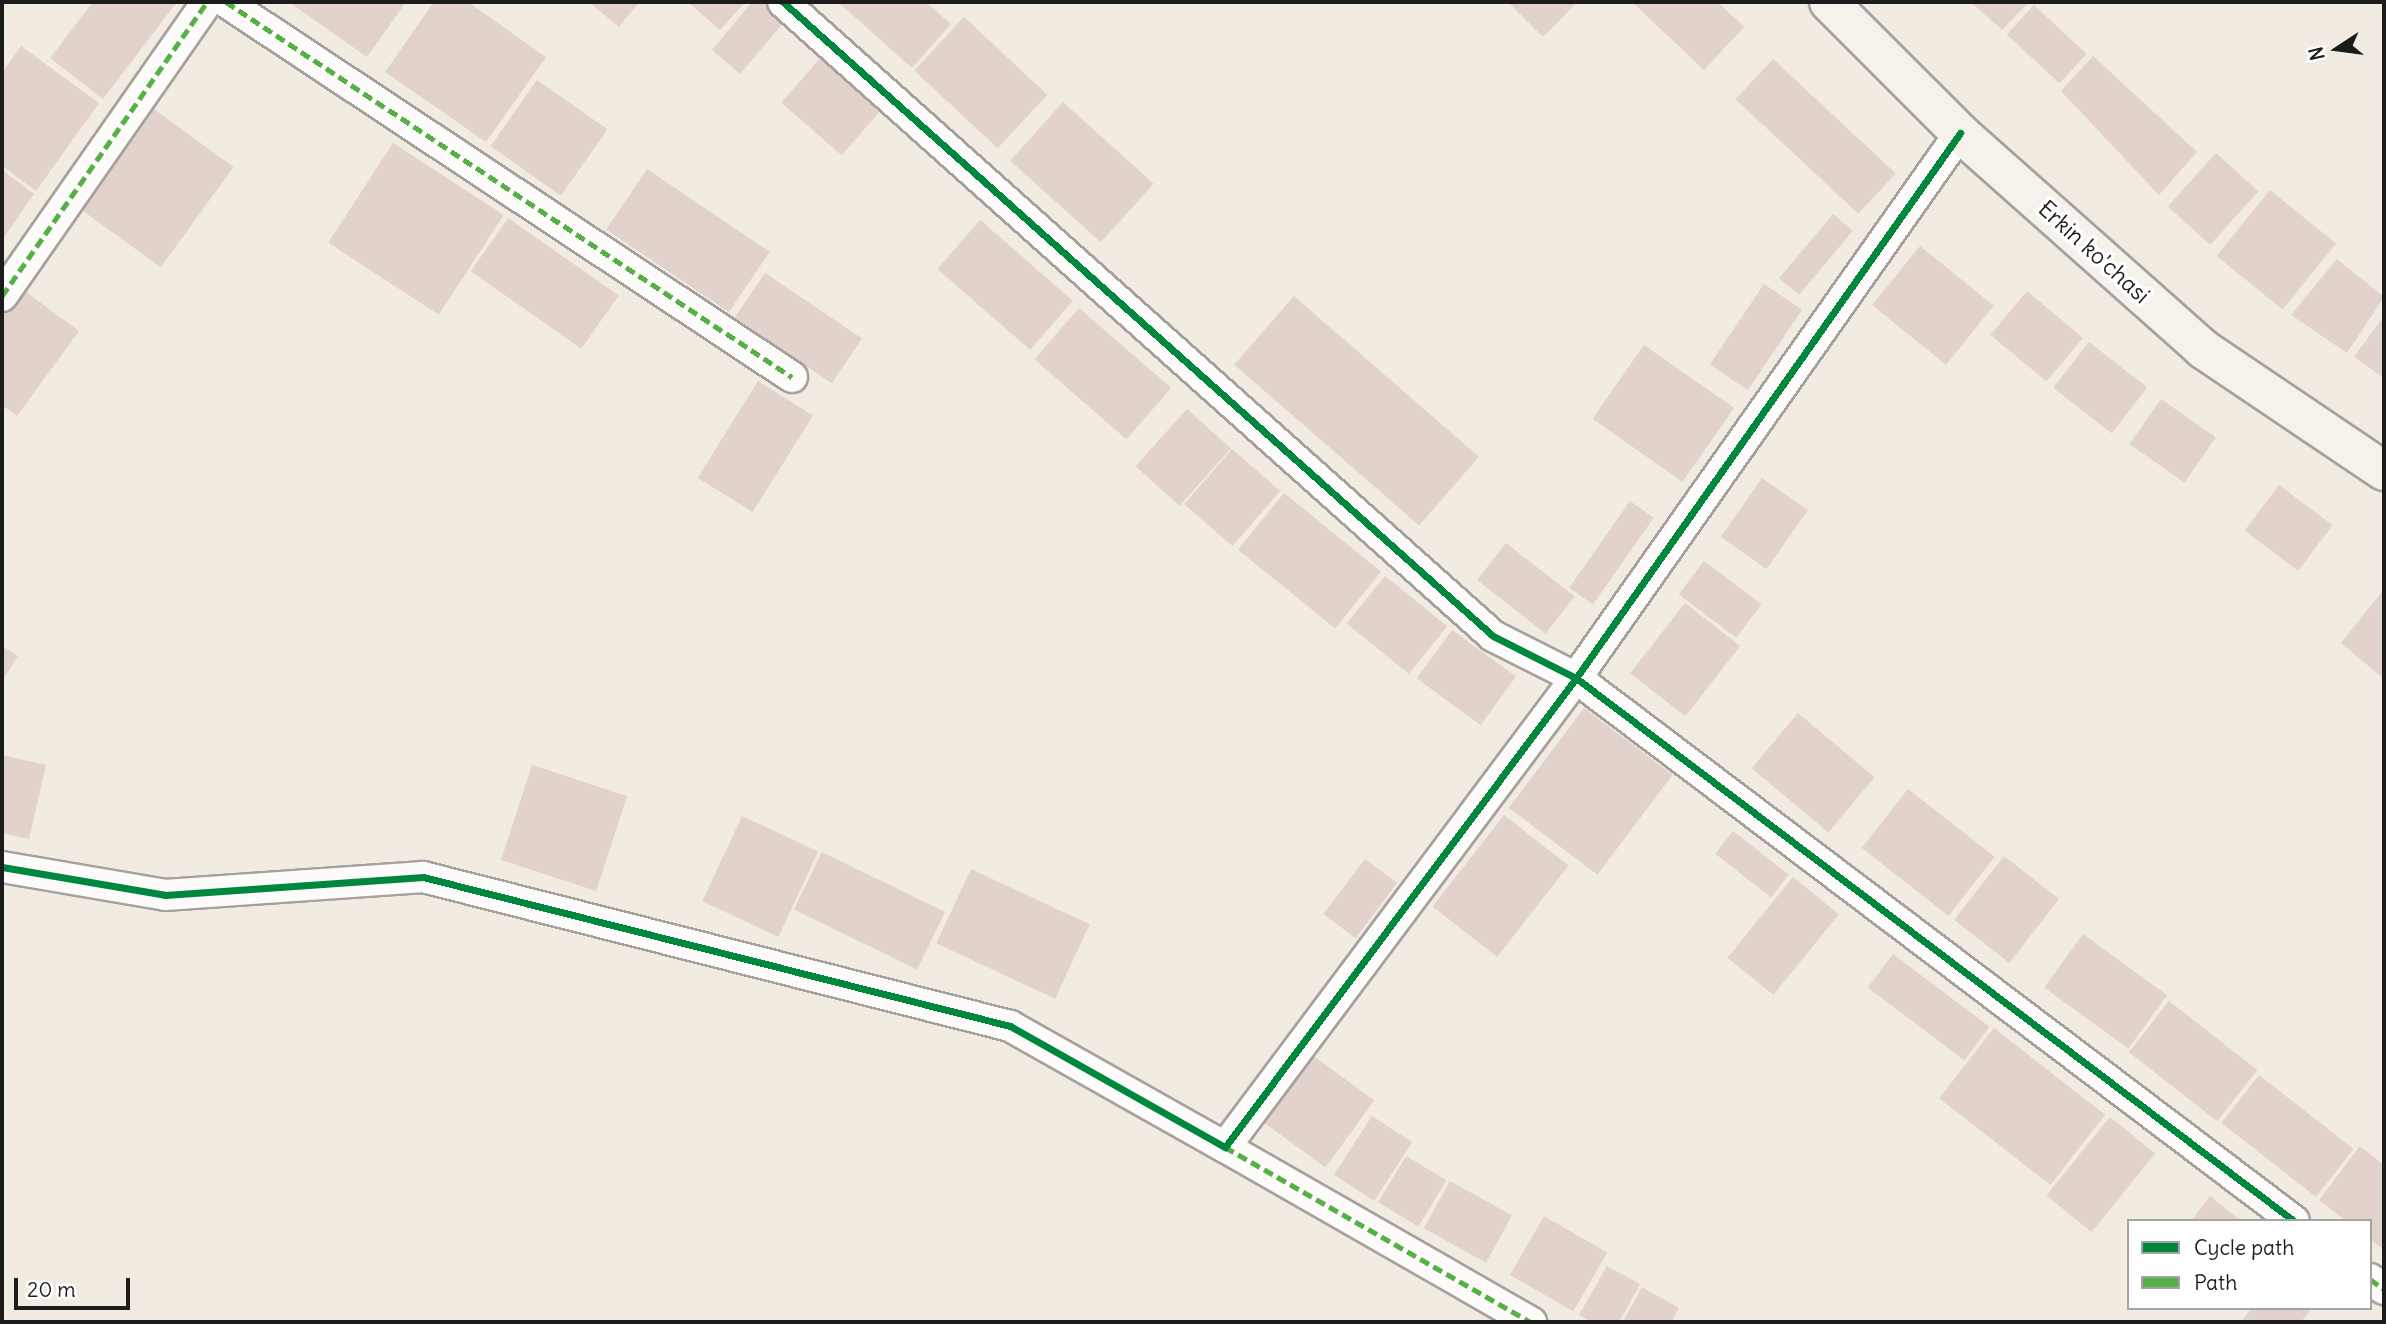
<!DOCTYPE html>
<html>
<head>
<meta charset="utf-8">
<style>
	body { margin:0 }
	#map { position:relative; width:2386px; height:1324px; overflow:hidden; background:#f2ebe2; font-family:Delius,sans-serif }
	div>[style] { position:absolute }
	.building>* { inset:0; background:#e1d3cb; transform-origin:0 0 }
	.roads { filter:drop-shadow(2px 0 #a5a19c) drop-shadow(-2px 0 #a5a19c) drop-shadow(0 2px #a5a19c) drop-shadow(0 -2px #a5a19c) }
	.street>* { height:30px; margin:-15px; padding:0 15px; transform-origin:15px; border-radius:15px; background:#fdfcfb }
	.secondary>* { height:38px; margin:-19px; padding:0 19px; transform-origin:19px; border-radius:19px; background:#f5f2ec }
	.quiet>* { height:5px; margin-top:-2.5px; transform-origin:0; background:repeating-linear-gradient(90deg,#55b145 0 10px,transparent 0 15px) }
	.cycleway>* { height:7px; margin:-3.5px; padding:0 3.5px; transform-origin:3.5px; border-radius:3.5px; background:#00873e }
	span { translate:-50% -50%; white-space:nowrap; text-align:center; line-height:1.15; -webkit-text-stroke:7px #fff; paint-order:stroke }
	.street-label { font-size:23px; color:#1c1c1c }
	.frame { position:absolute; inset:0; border:4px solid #1c1c1c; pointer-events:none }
	.legend { position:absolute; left:2127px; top:1219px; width:245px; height:91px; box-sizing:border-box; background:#fff; border:2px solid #a4a4a4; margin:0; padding:9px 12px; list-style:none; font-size:21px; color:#1c1c1c }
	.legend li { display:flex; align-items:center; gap:14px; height:35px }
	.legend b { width:35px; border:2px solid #a4a4a4 }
	.north { position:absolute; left:2302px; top:14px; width:70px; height:70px; -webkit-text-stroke:5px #fff; paint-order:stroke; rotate:257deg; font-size:19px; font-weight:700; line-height:28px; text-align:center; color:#1c1c1c }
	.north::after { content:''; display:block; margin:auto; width:24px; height:32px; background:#1c1c1c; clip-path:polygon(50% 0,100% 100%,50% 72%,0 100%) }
	.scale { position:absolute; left:14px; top:1278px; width:116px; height:32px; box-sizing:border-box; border:4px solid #1c1c1c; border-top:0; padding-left:9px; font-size:21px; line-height:24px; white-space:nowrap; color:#1c1c1c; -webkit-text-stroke:5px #fff; paint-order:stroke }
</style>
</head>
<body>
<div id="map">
	<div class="building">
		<i style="clip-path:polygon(93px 2px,177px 2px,103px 99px,50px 58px)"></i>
		<i style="clip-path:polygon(289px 2px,406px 2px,367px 57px)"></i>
		<i style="clip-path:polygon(434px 2px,468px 2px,546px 57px,486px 142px,385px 72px)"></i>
		<i style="clip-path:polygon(589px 2px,639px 2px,619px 27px)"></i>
		<i style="clip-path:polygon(688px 2px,745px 2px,720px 30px)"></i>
		<i style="clip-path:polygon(752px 2px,763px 2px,785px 21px,740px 74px,712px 50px)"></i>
		<i style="clip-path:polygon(838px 2px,926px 2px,951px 24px,912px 68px)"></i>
		<i style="clip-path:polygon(1508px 2px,1577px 2px,1543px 37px)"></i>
		<i style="clip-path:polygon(1632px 2px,1718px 2px,1744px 27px,1704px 70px)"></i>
		<i style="clip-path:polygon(1971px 2px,2029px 2px,2002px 30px)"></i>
		<i style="left:2034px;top:5px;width:72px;height:40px;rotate:43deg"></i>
		<i style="left:964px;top:17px;width:114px;height:73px;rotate:43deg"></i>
		<i style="clip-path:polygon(21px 46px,99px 103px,36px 191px,2px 166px,2px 73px)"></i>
		<i style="left:822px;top:56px;width:80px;height:62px;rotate:41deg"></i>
		<i style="clip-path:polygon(2093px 56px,2197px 152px,2159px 195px,2061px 91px)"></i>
		<i style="left:1773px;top:59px;width:168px;height:55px;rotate:43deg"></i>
		<i style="left:537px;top:80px;width:86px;height:81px;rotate:35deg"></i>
		<i style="left:1063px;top:102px;width:122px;height:79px;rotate:42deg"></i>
		<i style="left:151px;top:107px;width:102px;height:124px;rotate:36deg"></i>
		<i style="left:393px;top:143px;width:132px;height:119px;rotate:33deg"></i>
		<i style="left:2216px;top:153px;width:57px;height:72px;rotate:42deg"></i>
		<i style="left:647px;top:169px;width:148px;height:73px;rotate:34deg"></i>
		<i style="clip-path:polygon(2px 170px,34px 194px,2px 240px)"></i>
		<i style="left:2270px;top:190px;width:85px;height:85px;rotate:39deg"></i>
		<i style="left:1833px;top:214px;width:26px;height:84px;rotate:40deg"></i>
		<i style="left:508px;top:218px;width:135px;height:65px;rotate:35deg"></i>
		<i style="left:980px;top:220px;width:123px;height:65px;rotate:41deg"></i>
		<i style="left:1920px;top:246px;width:95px;height:76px;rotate:39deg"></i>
		<i style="clip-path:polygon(2337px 259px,2384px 297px,2347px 353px,2291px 315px)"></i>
		<i style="left:765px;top:273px;width:117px;height:54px;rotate:34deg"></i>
		<i style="left:1764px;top:284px;width:46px;height:97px;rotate:34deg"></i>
		<i style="clip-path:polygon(22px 289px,79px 331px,17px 416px,2px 405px,2px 317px)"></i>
		<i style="left:2027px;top:291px;width:73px;height:57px;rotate:40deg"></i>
		<i style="left:1294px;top:296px;width:245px;height:91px;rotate:41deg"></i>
		<i style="left:1079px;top:308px;width:122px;height:68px;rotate:41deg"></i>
		<i style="clip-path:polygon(2381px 320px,2384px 323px,2384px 378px,2354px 357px)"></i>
		<i style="left:2089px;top:342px;width:74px;height:58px;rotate:38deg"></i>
		<i style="left:1644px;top:345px;width:110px;height:90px;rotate:35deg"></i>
		<i style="left:758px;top:381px;width:65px;height:114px;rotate:32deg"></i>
		<i style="left:2161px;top:399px;width:67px;height:55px;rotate:35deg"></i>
		<i style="left:1187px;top:409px;width:59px;height:77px;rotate:42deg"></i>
		<i style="left:1232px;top:449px;width:64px;height:73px;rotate:41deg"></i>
		<i style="left:1762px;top:478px;width:56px;height:72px;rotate:35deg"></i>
		<i style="left:2279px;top:485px;width:67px;height:57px;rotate:37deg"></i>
		<i style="left:1284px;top:493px;width:125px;height:73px;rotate:39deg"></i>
		<i style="left:1630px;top:501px;width:29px;height:106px;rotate:35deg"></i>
		<i style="left:1506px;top:543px;width:87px;height:47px;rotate:38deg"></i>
		<i style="left:1704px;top:561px;width:72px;height:42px;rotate:37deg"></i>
		<i style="left:1385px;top:576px;width:80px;height:61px;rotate:39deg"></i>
		<i style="clip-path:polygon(2384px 589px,2384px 679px,2341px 643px)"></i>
		<i style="left:1685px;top:603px;width:70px;height:89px;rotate:38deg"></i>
		<i style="left:1452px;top:630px;width:79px;height:60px;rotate:36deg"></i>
		<i style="clip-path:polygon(2px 646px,18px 656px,2px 681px)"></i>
		<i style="left:1584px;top:708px;width:111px;height:125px;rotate:37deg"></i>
		<i style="left:1798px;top:713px;width:100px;height:72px;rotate:40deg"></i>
		<i style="clip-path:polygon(2px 755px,46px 765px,29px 839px,2px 833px)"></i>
		<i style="left:532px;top:765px;width:100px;height:100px;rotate:18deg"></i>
		<i style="left:1908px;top:789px;width:110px;height:75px;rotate:38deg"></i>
		<i style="left:1504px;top:815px;width:82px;height:116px;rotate:38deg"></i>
		<i style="left:742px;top:816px;width:84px;height:94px;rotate:25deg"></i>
		<i style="left:1733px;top:831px;width:71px;height:29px;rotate:38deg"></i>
		<i style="left:822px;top:852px;width:137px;height:64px;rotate:26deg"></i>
		<i style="left:2004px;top:856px;width:70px;height:81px;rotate:38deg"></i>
		<i style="left:1365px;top:859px;width:40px;height:69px;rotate:37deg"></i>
		<i style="left:971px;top:869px;width:131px;height:82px;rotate:25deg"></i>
		<i style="left:1793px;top:877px;width:59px;height:104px;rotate:39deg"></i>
		<i style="left:2083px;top:934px;width:104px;height:66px;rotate:36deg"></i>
		<i style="left:1893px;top:954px;width:121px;height:42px;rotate:37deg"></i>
		<i style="left:2169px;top:1001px;width:112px;height:65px;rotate:38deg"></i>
		<i style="left:1994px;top:1028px;width:141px;height:89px;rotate:38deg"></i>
		<i style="left:1312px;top:1055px;width:77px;height:83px;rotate:36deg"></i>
		<i style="left:2259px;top:1075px;width:120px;height:61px;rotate:38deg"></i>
		<i style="left:1372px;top:1116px;width:48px;height:70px;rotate:33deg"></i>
		<i style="left:2110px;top:1117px;width:58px;height:101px;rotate:39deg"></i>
		<i style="clip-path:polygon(2360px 1146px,2384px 1165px,2384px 1250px,2370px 1239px,2370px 1221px,2346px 1221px,2319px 1200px)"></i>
		<i style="left:1406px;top:1156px;width:47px;height:54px;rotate:31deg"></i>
		<i style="left:1450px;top:1181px;width:71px;height:54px;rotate:29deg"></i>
		<i style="clip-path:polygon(2210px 1196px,2241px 1221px,2191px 1221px)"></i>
		<i style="left:1544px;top:1216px;width:73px;height:68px;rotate:30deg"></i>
		<i style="clip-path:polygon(1607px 1266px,1640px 1284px,1619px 1322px,1592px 1322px,1579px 1315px)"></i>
		<i style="clip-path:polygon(1642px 1287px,1679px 1308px,1672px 1322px,1623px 1322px)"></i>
		<i style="clip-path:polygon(2252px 1308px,2312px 1308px,2301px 1322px,2241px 1322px)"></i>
	</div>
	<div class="roads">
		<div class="street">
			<i style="left:226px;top:2px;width:679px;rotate:33.53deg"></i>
			<i style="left:783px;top:2px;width:952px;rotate:41.76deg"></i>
			<i style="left:1493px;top:636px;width:93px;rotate:26.8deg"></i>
			<i style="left:1576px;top:678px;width:900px;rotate:37.1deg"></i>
			<i style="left:2px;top:296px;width:358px;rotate:-55.1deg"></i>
			<i style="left:2px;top:867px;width:165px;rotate:9.7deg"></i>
			<i style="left:165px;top:895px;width:259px;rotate:-4deg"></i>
			<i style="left:423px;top:877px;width:606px;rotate:14.24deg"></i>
			<i style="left:1010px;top:1026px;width:247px;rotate:29.4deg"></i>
			<i style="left:1225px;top:1147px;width:586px;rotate:-53.19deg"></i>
			<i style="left:1576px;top:678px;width:667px;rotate:-54.83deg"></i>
			<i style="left:1225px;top:1147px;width:353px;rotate:29.8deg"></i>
			<i style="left:2370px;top:1279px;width:17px;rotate:36deg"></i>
		</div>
		<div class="secondary">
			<i style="left:1829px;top:2px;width:185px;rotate:45deg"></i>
			<i style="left:1960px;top:133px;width:325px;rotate:41.6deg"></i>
			<i style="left:2203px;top:349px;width:218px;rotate:34deg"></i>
		</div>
	</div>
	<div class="quiet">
		<i style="left:226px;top:2px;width:679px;rotate:33.53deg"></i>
		<i style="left:2px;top:296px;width:358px;rotate:-55.1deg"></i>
		<i style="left:1225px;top:1147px;width:353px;rotate:29.8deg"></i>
		<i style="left:2370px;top:1279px;width:17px;rotate:36deg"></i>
	</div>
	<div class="cycleway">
		<i style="left:783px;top:2px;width:952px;rotate:41.76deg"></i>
		<i style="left:1493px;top:636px;width:93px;rotate:26.8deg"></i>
		<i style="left:1576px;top:678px;width:900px;rotate:37.1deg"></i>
		<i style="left:2px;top:867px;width:165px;rotate:9.7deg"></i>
		<i style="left:165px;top:895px;width:259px;rotate:-4deg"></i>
		<i style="left:423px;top:877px;width:606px;rotate:14.24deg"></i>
		<i style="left:1010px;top:1026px;width:247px;rotate:29.4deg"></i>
		<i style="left:1225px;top:1147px;width:586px;rotate:-53.19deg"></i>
		<i style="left:1576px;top:678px;width:667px;rotate:-54.83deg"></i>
	</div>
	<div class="street-label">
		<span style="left:2094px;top:252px;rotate:42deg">Erkin ko'chasi</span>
	</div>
	<div class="frame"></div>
	<ul class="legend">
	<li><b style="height:9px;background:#00873e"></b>Cycle path</li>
	<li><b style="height:9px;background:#55b145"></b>Path</li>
	</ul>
	<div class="north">N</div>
	<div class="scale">20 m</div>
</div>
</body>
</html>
